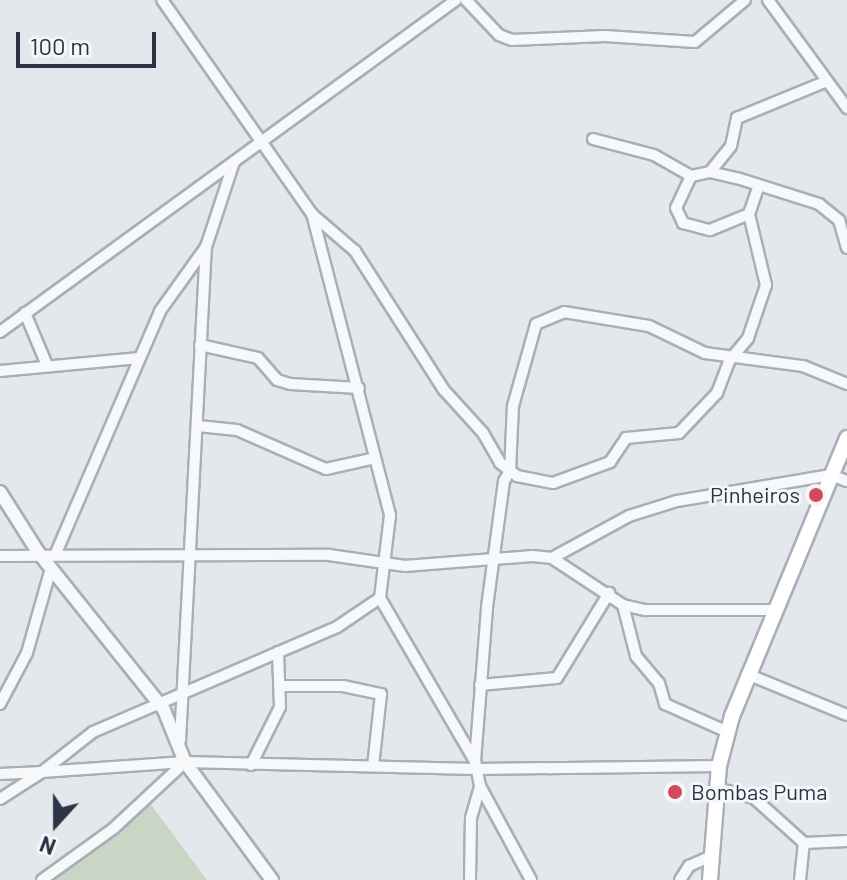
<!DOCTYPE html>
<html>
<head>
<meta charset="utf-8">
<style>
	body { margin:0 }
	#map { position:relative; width:847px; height:880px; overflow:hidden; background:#e4e7ec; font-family:Barlow,sans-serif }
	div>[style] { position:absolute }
	.green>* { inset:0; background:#c9d6c5 }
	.roads { filter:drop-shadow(2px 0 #a9aeb7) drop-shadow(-2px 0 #a9aeb7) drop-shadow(0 2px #a9aeb7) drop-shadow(0 -2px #a9aeb7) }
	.minor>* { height:10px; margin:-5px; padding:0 5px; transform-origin:5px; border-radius:5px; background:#f7f8fa }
	.tertiary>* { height:12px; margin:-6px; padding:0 6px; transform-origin:6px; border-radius:6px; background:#f7f8fa }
	.secondary>* { height:14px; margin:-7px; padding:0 7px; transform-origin:7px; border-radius:7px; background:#fff }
	.dots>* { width:22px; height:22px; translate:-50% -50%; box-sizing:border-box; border:4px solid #f4f6f9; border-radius:50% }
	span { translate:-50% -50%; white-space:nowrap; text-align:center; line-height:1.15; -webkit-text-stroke:6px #f4f6f9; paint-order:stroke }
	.poi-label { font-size:22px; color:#2b3445 }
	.right { translate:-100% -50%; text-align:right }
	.left { translate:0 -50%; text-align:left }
	.north { position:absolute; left:16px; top:784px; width:80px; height:80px; -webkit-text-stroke:6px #f4f6f9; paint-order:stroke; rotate:201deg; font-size:22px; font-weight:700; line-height:32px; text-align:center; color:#2b3445 }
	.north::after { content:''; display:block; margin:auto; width:28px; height:36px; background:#2b3445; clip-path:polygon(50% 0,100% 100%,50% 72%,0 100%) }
	.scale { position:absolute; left:16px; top:32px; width:140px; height:36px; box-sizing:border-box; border:4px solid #2b3445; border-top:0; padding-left:10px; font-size:24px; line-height:28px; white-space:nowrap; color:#2b3445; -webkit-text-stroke:6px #f4f6f9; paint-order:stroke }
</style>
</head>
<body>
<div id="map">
	<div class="green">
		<i style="clip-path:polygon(149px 802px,207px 880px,42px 880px)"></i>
	</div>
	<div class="roads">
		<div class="minor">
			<i style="left:466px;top:0;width:48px;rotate:46.7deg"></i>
			<i style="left:499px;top:35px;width:14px;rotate:21deg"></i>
			<i style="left:512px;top:40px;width:93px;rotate:-2.5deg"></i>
			<i style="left:605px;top:36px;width:90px;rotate:3.8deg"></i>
			<i style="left:695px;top:42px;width:65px;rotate:-40deg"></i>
			<i style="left:768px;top:0;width:134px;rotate:53.8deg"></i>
			<i style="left:593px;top:139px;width:63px;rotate:14.7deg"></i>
			<i style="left:654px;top:155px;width:43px;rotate:29.6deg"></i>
			<i style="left:691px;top:176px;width:19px;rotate:-12deg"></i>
			<i style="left:710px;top:172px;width:28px;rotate:13deg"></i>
			<i style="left:737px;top:178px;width:86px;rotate:17.6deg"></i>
			<i style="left:819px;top:204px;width:26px;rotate:39deg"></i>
			<i style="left:839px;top:220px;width:29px;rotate:74deg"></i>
			<i style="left:710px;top:172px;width:33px;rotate:-51deg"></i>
			<i style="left:731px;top:146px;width:29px;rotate:-78deg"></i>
			<i style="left:737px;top:118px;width:97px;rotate:-22.3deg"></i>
			<i style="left:691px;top:176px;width:35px;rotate:115deg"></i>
			<i style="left:676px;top:208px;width:17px;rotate:65deg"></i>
			<i style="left:683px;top:223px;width:28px;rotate:15deg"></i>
			<i style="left:710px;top:230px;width:42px;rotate:-22.3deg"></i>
			<i style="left:312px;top:214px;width:57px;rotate:40.7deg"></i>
			<i style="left:355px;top:251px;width:165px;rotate:57.4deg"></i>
			<i style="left:444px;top:390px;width:58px;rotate:47.8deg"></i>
			<i style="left:483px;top:433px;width:34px;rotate:60deg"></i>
			<i style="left:500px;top:463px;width:21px;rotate:37deg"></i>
			<i style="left:517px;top:476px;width:37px;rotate:11deg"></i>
			<i style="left:553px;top:483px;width:61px;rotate:-20.2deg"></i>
			<i style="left:610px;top:462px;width:29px;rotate:-56deg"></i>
			<i style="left:626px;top:438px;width:53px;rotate:-5.4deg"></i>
			<i style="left:679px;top:433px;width:55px;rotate:-46.5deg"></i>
			<i style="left:717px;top:393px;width:34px;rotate:-69deg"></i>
			<i style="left:729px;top:361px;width:30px;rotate:-50deg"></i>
			<i style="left:748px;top:338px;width:56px;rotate:-71.2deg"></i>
			<i style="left:766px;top:285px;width:73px;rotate:-103.5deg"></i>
			<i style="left:749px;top:214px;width:28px;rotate:-71deg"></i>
			<i style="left:25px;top:313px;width:56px;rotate:67.1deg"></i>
			<i style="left:0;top:332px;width:564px;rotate:-36.06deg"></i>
			<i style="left:200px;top:345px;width:59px;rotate:12.6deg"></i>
			<i style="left:258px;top:358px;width:29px;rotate:49deg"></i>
			<i style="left:277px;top:380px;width:14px;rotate:17deg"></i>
			<i style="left:290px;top:384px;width:69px;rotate:3.3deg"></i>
			<i style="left:0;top:371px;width:140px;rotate:-5.3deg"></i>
			<i style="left:198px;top:426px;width:39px;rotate:6deg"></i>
			<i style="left:237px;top:430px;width:97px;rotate:23.7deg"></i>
			<i style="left:326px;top:469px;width:50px;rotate:-12.7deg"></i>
			<i style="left:56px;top:553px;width:263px;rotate:-66.7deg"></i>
			<i style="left:160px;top:311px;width:79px;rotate:-54.3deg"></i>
			<i style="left:0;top:556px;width:329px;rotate:-0.2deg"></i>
			<i style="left:329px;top:555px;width:77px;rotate:8.2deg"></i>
			<i style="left:405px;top:566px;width:128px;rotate:-4.5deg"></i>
			<i style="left:533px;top:556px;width:19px;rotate:6deg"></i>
			<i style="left:552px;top:558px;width:85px;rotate:33.5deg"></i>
			<i style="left:623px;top:605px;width:23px;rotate:13deg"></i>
			<i style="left:645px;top:610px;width:128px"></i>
			<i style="left:552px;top:558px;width:88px;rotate:-28.6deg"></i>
			<i style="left:629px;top:516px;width:50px;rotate:-17.4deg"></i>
			<i style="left:677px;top:501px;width:156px;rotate:-9.6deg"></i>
			<i style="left:831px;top:475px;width:17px;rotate:21deg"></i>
			<i style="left:380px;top:598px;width:189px;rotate:59.8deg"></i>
			<i style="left:623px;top:605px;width:53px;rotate:75.7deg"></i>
			<i style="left:636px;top:656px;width:35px;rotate:50deg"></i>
			<i style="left:659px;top:683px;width:22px;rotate:74deg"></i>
			<i style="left:665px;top:704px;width:69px;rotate:24deg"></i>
			<i style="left:747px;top:674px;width:108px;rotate:22.3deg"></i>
			<i style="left:480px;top:685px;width:77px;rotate:-5.2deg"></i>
			<i style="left:557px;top:678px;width:100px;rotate:-58.5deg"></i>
			<i style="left:280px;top:686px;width:63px"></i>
			<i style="left:343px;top:686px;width:39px;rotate:12deg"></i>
			<i style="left:381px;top:694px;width:72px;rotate:96.3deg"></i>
			<i style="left:0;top:704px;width:58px;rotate:-62.1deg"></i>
			<i style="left:27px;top:653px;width:88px;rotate:-74.2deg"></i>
			<i style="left:180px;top:741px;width:495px;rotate:-87deg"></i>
			<i style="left:206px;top:247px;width:89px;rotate:-71.8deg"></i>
			<i style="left:251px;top:765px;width:65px;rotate:-63.4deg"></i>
			<i style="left:280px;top:707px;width:55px;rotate:-92.1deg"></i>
			<i style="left:0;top:774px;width:42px;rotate:-2.7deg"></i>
			<i style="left:42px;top:772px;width:65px;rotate:-38.1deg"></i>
			<i style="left:93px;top:732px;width:266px;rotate:-23.3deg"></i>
			<i style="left:337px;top:627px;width:52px;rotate:-34deg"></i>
			<i style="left:380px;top:598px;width:84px;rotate:-83.1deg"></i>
			<i style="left:390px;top:515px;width:311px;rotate:-104.5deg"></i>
			<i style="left:312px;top:214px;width:261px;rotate:-125deg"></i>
			<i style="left:717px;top:788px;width:38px;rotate:15deg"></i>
			<i style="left:754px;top:798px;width:67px;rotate:42deg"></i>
			<i style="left:804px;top:843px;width:43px;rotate:-2.7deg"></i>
			<i style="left:0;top:799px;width:50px;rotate:-32.7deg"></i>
			<i style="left:42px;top:772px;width:143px;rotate:-4deg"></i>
			<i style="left:185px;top:762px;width:291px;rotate:1.4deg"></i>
			<i style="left:476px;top:769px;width:243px;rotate:-0.7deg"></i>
			<i style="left:42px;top:880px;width:89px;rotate:-35.8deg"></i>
			<i style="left:114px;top:828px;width:97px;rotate:-42.9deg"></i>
			<i style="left:470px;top:880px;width:62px;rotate:-89.1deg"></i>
			<i style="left:471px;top:818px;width:33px;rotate:-74deg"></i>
			<i style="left:531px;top:880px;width:107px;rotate:-118.5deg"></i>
			<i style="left:480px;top:786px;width:25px;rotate:-101deg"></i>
			<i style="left:475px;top:761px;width:154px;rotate:-85.5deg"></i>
			<i style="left:487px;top:607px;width:127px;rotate:-82.3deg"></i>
			<i style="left:504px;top:481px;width:12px;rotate:-59deg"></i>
			<i style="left:510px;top:471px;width:65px;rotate:-87.4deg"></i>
			<i style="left:513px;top:406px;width:85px;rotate:-74.3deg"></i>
			<i style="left:536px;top:324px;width:30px;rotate:-23deg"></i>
			<i style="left:564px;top:312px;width:86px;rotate:9.4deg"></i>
			<i style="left:649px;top:326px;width:62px;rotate:25.7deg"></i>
			<i style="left:705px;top:353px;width:99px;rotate:7.6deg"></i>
			<i style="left:803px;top:366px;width:48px;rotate:22.2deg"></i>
			<i style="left:680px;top:880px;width:17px;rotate:-57deg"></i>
			<i style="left:689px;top:866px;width:24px;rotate:-24deg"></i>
			<i style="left:800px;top:880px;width:37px;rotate:-84deg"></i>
		</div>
		<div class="tertiary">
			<i style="left:0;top:492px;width:71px;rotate:57.7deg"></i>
			<i style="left:38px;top:552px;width:202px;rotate:51.4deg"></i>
			<i style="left:164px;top:710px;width:56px;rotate:68deg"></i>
			<i style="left:185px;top:762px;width:147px;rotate:53.6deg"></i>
		</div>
		<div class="secondary">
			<i style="left:710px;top:880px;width:114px;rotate:-85.5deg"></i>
			<i style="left:719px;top:766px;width:52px;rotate:-75.4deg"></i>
			<i style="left:732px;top:716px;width:301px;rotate:-67.5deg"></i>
		</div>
	</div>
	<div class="dots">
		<i style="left:816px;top:495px;background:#d1495b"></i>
		<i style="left:675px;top:792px;background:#d1495b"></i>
	</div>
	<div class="poi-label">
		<span class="right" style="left:800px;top:495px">Pinheiros</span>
		<span class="left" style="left:691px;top:792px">Bombas Puma</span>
	</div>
	<div class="north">N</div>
	<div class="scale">100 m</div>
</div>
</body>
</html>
